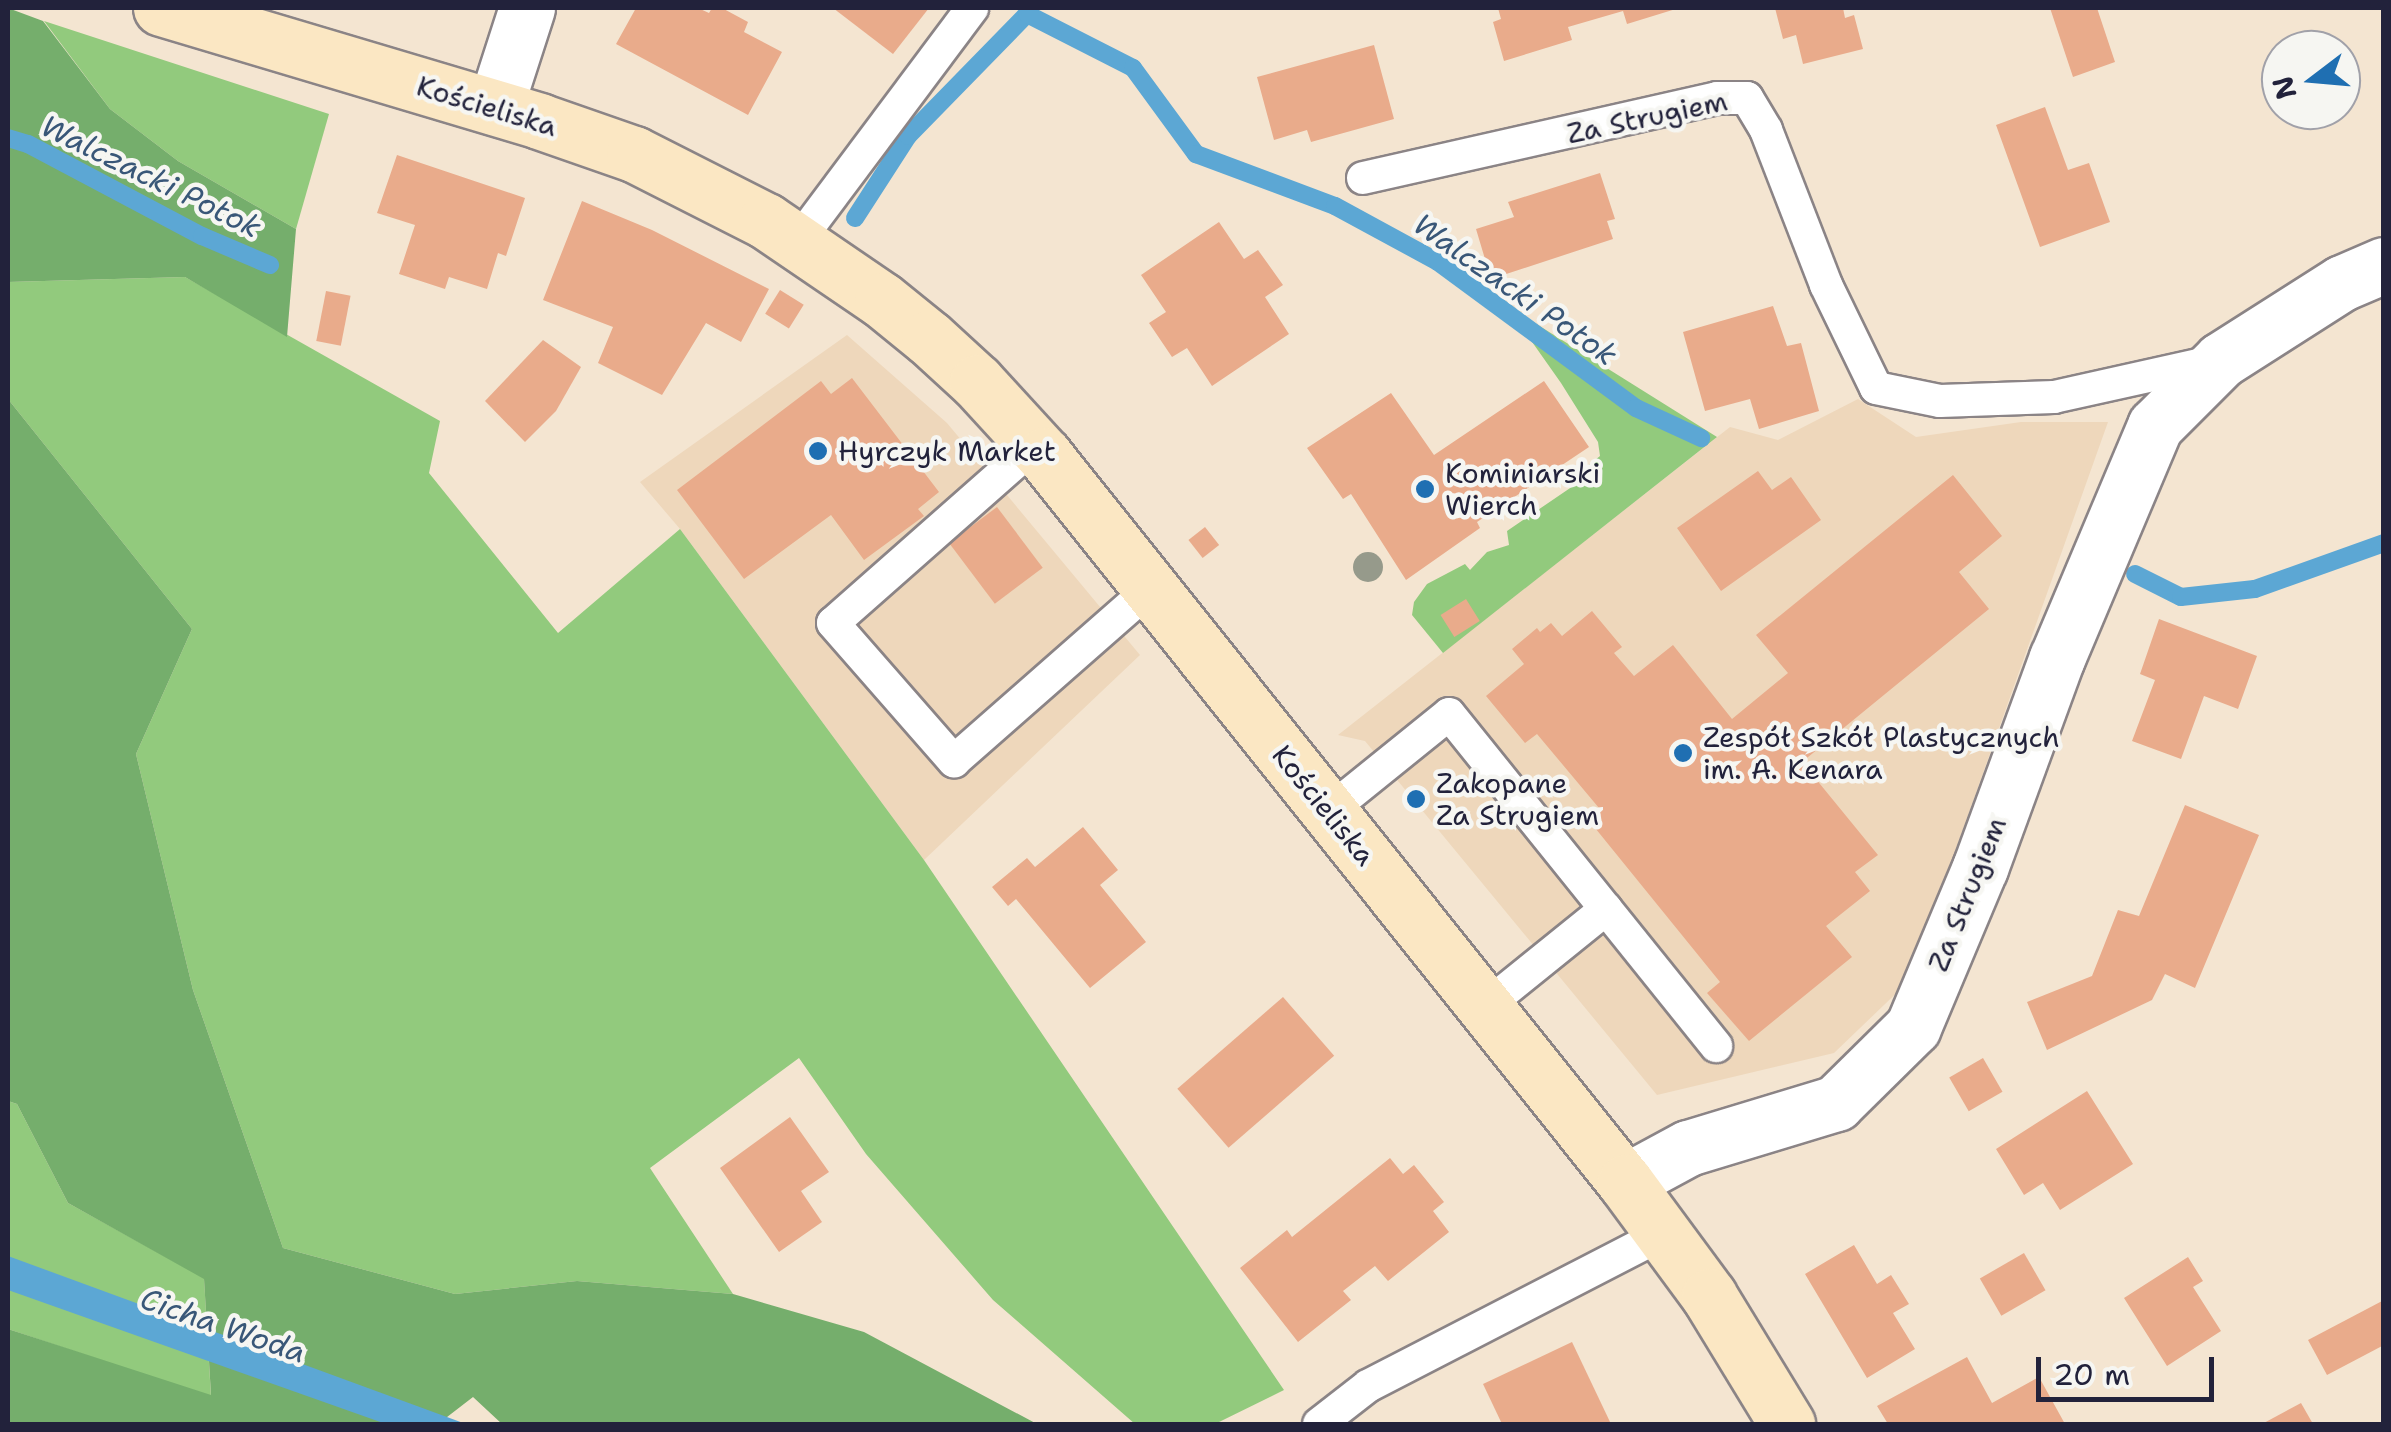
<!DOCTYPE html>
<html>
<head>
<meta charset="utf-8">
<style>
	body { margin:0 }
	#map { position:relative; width:2391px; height:1432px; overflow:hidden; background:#f4e5d1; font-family:"Shantell Sans",sans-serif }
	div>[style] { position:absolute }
	.built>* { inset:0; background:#eed7bb }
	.green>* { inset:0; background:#92ca7d }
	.forest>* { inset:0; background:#75ae6c }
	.water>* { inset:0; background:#5ca7d4 }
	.stream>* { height:18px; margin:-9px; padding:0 9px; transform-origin:9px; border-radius:9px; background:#5ca7d4 }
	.building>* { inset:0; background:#e9ab8b; transform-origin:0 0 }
	.roads { filter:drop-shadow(2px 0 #8b8486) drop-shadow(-2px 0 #8b8486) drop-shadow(0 2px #8b8486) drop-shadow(0 -2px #8b8486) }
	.service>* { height:32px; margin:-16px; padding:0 16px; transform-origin:16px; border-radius:16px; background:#fff }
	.minor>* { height:55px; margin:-27.5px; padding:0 27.5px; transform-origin:27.5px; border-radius:27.5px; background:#fff }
	.tertiary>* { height:55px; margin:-27.5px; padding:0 27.5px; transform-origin:27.5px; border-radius:27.5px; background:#fff }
	.secondary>* { height:55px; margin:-27.5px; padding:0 27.5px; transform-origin:27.5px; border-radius:27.5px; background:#fbe7c3 }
	.trees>* { width:30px; height:30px; margin:-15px; border-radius:50%; background:#969a8b }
	.dots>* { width:28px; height:28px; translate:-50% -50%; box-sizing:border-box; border:5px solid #f6f6f2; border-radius:50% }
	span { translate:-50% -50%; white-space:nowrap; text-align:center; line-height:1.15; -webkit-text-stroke:9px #f6f6f2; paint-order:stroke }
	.street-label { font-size:28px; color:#22223b }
	.poi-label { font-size:28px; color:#22223b }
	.left { translate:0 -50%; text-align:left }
	.water-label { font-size:30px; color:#395778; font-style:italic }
	.frame { position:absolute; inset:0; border:10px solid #22223b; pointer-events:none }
	.north { position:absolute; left:2261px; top:30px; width:100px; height:100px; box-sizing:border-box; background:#f6f6f2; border:2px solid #a1a1a9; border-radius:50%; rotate:254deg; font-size:28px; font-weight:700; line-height:40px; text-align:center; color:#22223b }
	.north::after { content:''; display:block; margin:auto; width:35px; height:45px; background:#1f6fb2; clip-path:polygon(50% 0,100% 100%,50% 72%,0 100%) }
	.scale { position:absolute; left:2036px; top:1357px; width:178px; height:45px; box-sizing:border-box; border:5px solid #22223b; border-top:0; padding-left:12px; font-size:30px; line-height:35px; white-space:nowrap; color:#22223b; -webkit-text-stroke:8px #f6f6f2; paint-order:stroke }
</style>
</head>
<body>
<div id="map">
	<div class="built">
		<i style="clip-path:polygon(847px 335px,947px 423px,1140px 655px,924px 860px,680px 529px,640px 482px)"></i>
		<i style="clip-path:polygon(1858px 399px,1916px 437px,2021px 422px,2108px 422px,1909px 981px,1834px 1053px,1657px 1095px,1365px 741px,1338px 735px,1730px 427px,1778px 440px)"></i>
	</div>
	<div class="green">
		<i style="clip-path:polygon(44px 21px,329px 114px,296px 229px,178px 161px,110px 109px)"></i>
		<i style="clip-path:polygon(185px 277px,440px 421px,429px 473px,558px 633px,680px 529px,924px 860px,1284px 1390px,1215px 1424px,1135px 1424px,993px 1300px,866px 1154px,799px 1058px,650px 1168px,733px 1294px,577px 1281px,455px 1294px,283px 1248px,193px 990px,136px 754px,192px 629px,8px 399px,8px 282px)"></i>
		<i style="clip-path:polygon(1506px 305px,1717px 437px,1443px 653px,1412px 615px,1414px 602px,1427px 584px,1465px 564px,1470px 570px,1487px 552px,1509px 545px,1507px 531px,1579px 482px,1579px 473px,1600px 456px,1598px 442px,1561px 383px)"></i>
		<i style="clip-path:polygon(8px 1101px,17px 1104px,68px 1203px,204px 1278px,211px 1397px,8px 1329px)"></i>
	</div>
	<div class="forest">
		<i style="clip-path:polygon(8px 8px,43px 21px,110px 109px,178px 161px,296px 229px,287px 337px,185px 277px,8px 282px)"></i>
		<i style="clip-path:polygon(8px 399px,192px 629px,136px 754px,193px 990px,283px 1248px,455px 1294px,577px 1281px,733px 1294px,864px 1332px,1037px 1424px,502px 1424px,473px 1397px,438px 1424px,8px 1424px,8px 1329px,211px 1395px,204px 1279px,68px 1203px,17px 1104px,8px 1101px)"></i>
	</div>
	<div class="water">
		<i style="clip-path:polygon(8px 1256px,466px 1424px,386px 1424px,8px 1290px)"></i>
	</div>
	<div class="stream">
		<i style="left:8px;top:138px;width:21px;rotate:17deg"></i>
		<i style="left:28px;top:144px;width:197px;rotate:27.9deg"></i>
		<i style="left:202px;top:236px;width:74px;rotate:23.1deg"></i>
		<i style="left:855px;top:218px;width:98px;rotate:-57.1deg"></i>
		<i style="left:908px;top:136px;width:170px;rotate:-45.7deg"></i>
		<i style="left:1027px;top:14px;width:119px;rotate:27deg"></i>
		<i style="left:1133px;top:68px;width:107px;rotate:53.8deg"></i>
		<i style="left:1196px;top:154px;width:148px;rotate:20.5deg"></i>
		<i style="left:1335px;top:206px;width:117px;rotate:28.5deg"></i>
		<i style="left:1438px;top:262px;width:246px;rotate:36.4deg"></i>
		<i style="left:1636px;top:408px;width:72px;rotate:24.8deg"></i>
		<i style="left:2135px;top:574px;width:51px;rotate:26.6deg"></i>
		<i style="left:2181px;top:597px;width:74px;rotate:-6.2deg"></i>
		<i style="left:2255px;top:589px;width:137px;rotate:-19.6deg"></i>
	</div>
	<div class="building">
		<i style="clip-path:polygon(636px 8px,698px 8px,709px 13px,712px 8px,722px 8px,748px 22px,744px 32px,782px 52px,748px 115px,616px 44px)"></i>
		<i style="clip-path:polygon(833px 8px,929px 8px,893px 54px)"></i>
		<i style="clip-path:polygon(1498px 8px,1679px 8px,1627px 24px,1623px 11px,1568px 27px,1572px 40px,1504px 61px,1493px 22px,1501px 19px)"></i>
		<i style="clip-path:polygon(1775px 8px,1843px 8px,1845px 18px,1854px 15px,1863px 49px,1803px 64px,1796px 35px,1783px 39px)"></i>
		<i style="clip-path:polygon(2050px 8px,2097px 8px,2115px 62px,2073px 77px)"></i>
		<i style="clip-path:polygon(1374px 45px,1394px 119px,1311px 142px,1307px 130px,1274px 140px,1257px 77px)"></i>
		<i style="clip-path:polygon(2045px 107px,2068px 170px,2089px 163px,2110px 222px,2040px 247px,1996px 125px)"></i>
		<i style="clip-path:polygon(397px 155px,525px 198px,506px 256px,498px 253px,487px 289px,449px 277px,445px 289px,399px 274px,415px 225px,377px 213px)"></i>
		<i style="clip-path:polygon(1600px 173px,1615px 219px,1607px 221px,1613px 239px,1491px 279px,1476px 229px,1514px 217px,1508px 202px)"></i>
		<i style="clip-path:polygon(582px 201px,652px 230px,769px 289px,741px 342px,706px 323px,662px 395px,598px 363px,613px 327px,543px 300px)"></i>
		<i style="clip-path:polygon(1219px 222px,1244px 259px,1258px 250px,1283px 285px,1265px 297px,1289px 334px,1212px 386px,1187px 348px,1172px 357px,1149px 323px,1166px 312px,1141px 275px)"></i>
		<i style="left:780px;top:290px;width:28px;height:28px;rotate:32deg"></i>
		<i style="left:326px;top:291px;width:25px;height:51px;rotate:11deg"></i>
		<i style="clip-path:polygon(1773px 306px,1787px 346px,1801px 343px,1819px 411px,1759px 429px,1750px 399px,1705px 411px,1683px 332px)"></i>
		<i style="clip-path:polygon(543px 340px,581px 367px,556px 411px,525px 442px,485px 401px)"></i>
		<i style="clip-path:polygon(852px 378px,939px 492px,918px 509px,924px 516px,864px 560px,831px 515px,744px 579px,677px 490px,821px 381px,831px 394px)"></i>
		<i style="clip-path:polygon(1544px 381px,1589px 447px,1477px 522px,1480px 528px,1406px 580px,1351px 494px,1343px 499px,1307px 448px,1391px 393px,1434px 455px)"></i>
		<i style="clip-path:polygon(1758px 471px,1772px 490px,1791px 477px,1821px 520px,1721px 591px,1677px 528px)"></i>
		<i style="clip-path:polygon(1953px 475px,2002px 536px,1959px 572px,1989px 609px,1802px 762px,1878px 855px,1855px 872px,1870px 891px,1826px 926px,1852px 957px,1749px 1041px,1707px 993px,1720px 982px,1587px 818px,1599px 808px,1537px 734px,1525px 743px,1486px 696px,1524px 664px,1512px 649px,1537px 628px,1540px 632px,1551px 623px,1562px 636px,1592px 611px,1622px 647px,1614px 653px,1634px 676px,1673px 645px,1732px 719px,1788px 673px,1756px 635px)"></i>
		<i style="left:997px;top:507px;width:76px;height:60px;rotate:53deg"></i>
		<i style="left:1205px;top:527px;width:23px;height:21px;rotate:52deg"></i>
		<i style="left:1466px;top:599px;width:26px;height:30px;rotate:58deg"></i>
		<i style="clip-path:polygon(2159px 619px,2257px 656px,2238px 709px,2204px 696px,2181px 759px,2132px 741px,2155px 680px,2140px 674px)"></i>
		<i style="clip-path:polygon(2185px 805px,2259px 835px,2195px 988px,2165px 974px,2152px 1000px,2047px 1050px,2027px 1002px,2092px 976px,2118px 910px,2139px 916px)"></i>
		<i style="clip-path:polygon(1083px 827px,1118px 870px,1100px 885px,1146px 942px,1090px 988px,1016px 899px,1008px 906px,992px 887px,1027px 858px,1035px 867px)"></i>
		<i style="left:1283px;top:997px;width:78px;height:140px;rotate:49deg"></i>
		<i style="left:1983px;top:1058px;width:39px;height:39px;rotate:60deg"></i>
		<i style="clip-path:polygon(2087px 1091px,2133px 1164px,2060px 1210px,2043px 1183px,2024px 1195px,1996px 1149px)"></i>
		<i style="clip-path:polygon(790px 1117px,829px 1172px,801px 1191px,822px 1222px,779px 1252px,720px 1168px)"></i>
		<i style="clip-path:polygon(1390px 1158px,1403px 1174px,1414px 1165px,1444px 1202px,1433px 1211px,1449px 1232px,1388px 1281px,1375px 1266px,1343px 1291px,1351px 1300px,1298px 1342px,1240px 1268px,1287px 1230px,1292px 1237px)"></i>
		<i style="clip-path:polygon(1854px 1245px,1877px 1284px,1891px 1275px,1909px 1304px,1893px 1313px,1915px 1349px,1867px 1378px,1805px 1274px)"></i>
		<i style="left:2024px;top:1253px;width:43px;height:51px;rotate:60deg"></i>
		<i style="clip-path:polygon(2188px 1257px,2203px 1281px,2193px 1287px,2221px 1331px,2167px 1366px,2124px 1298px)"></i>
		<i style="clip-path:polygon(2384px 1300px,2384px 1345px,2327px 1375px,2308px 1340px)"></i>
		<i style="clip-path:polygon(1572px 1342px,1611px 1424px,1502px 1424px,1483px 1384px)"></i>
		<i style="clip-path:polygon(1967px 1357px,1992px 1403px,2039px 1377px,2065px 1424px,1888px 1424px,1877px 1406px)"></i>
		<i style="clip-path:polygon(2301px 1403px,2313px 1424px,2262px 1424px)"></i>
	</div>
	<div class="roads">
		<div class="service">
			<i style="left:1363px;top:178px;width:363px;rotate:-12.7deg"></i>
			<i style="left:1717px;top:98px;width:30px"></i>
			<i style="left:1747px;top:98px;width:37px;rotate:59deg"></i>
			<i style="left:1766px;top:130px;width:166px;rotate:68.8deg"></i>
			<i style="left:1826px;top:285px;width:114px;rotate:64.1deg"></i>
			<i style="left:1876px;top:388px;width:65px;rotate:11.5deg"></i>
			<i style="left:1940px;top:401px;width:114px;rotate:-2deg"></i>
			<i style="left:2054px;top:397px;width:162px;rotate:-12.5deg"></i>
			<i style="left:798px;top:241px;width:291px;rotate:-53.2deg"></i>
			<i style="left:1035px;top:445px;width:269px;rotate:138.6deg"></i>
			<i style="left:833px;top:623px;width:184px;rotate:48.8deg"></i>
			<i style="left:954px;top:761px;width:261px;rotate:-41.3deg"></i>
			<i style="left:1329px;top:811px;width:154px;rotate:-38.9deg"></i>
			<i style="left:1449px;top:714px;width:250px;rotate:51.2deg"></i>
			<i style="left:1606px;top:909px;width:154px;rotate:141.1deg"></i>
			<i style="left:1606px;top:909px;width:176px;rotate:51.2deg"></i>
			<i style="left:1319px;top:1424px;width:62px;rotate:-37.8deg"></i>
			<i style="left:1368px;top:1386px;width:334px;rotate:-27.3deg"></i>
		</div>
		<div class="minor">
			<i style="left:1625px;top:1182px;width:72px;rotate:-28.4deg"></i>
			<i style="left:1688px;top:1148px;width:155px;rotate:-16.9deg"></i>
			<i style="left:1836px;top:1103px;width:108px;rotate:-44.6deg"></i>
			<i style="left:1913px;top:1027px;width:173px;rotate:-67.2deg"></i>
			<i style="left:1980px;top:868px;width:224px;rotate:-69.9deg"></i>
			<i style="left:2057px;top:658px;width:252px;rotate:-67.1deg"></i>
			<i style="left:2155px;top:426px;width:93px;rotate:-45deg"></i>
			<i style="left:2221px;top:360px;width:143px;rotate:-32.5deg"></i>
			<i style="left:2342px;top:283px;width:46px;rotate:-23.2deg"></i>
		</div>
		<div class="tertiary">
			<i style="left:495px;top:107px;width:104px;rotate:-72.1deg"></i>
		</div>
		<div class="secondary">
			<i style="left:161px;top:8px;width:395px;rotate:16.6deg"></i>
			<i style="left:539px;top:121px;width:101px;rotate:19.2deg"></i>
			<i style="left:634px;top:154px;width:148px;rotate:26.9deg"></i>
			<i style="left:766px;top:221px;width:140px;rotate:34.3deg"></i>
			<i style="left:882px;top:300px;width:60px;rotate:39deg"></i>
			<i style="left:929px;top:338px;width:65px;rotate:42.5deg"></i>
			<i style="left:977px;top:382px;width:99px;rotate:47.5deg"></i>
			<i style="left:1044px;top:455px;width:931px;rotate:51.37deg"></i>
			<i style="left:1625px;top:1182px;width:142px;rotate:53.6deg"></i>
			<i style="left:1709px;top:1296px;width:150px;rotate:58.6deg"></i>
		</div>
	</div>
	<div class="trees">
		<i style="left:1368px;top:567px"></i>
	</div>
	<div class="dots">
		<i style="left:818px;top:451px;background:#1f6fb2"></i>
		<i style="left:1425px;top:489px;background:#1f6fb2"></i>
		<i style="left:1683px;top:753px;background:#1f6fb2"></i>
		<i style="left:1416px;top:799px;background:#1f6fb2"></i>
	</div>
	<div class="street-label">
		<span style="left:487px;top:106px;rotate:17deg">Kościeliska</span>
		<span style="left:1647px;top:117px;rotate:-12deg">Za Strugiem</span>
		<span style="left:1324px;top:805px;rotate:51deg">Kościeliska</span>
		<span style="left:1967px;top:894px;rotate:-68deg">Za Strugiem</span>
	</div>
	<div class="poi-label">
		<span class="left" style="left:838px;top:451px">Hyrczyk Market</span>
		<span class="left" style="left:1445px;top:489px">Kominiarski<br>Wierch</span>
		<span class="left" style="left:1703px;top:753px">Zespół Szkół Plastycznych<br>im. A. Kenara</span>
		<span class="left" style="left:1436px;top:799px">Zakopane<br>Za Strugiem</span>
	</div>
	<div class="water-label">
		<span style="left:151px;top:177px;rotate:26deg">Walczacki Potok</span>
		<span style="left:1515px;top:290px;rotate:35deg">Walczacki Potok</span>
		<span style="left:223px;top:1326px;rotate:19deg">Cicha Woda</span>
	</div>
	<div class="frame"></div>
	<div class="north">N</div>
	<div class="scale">20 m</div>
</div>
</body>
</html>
